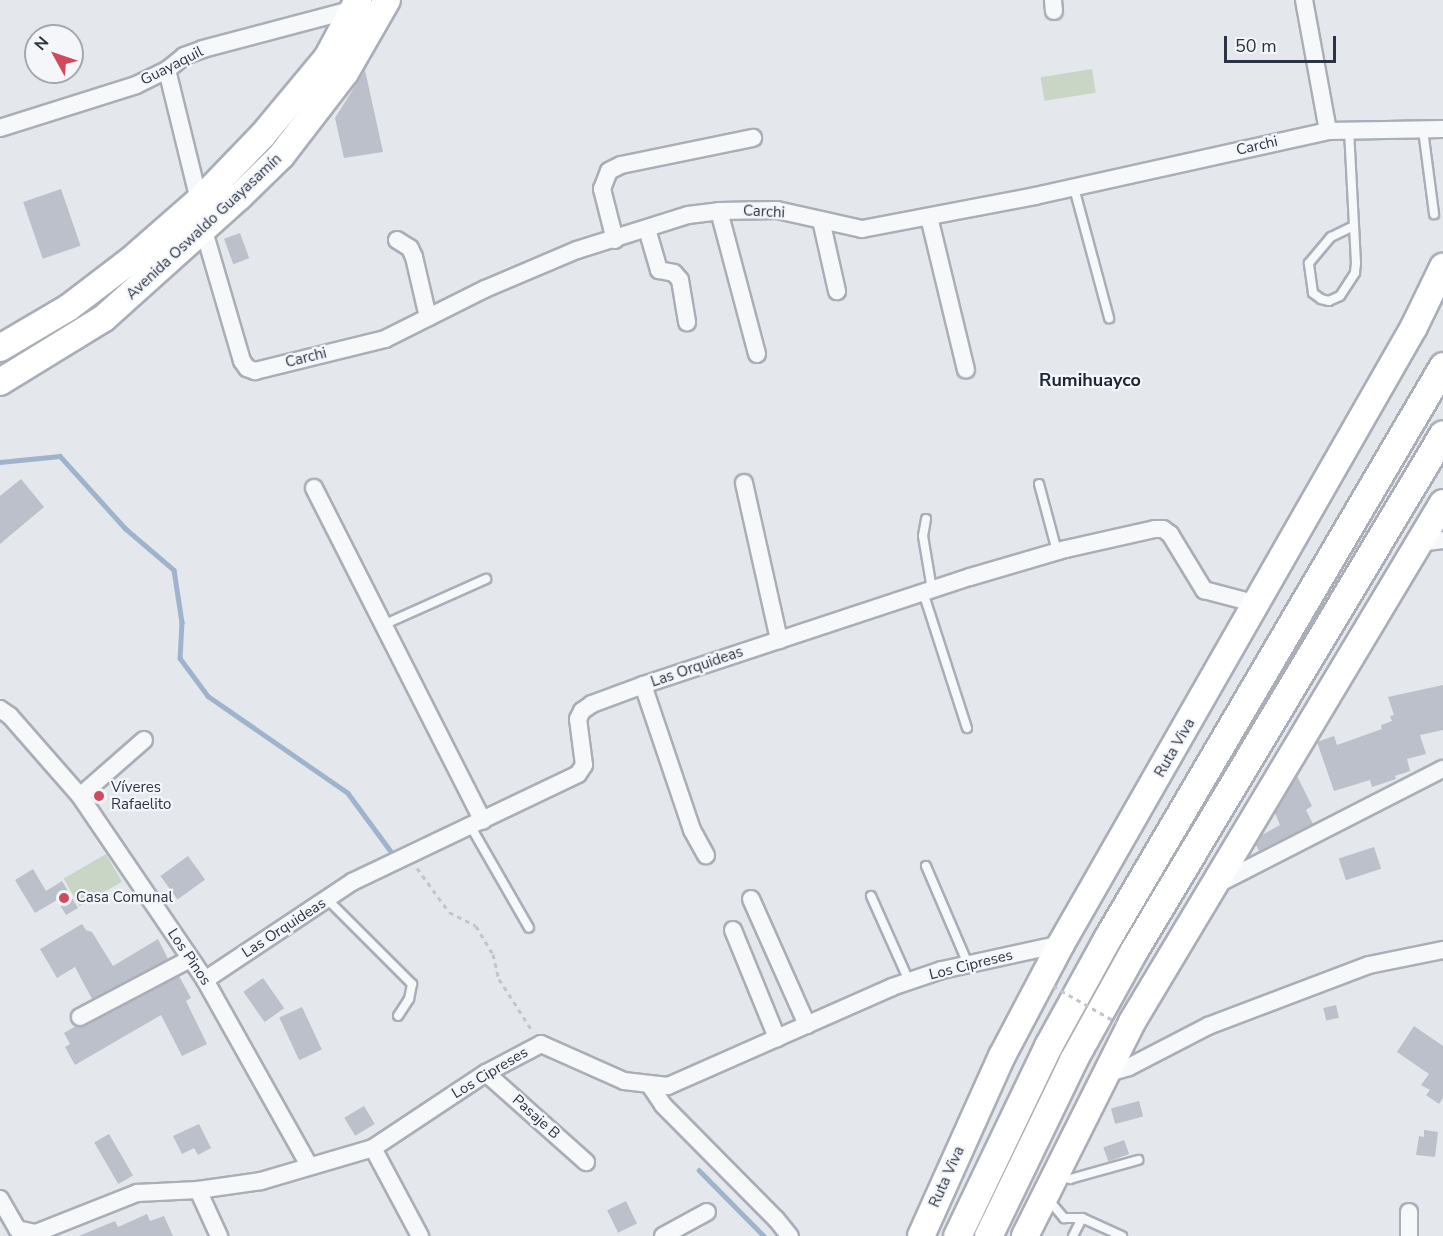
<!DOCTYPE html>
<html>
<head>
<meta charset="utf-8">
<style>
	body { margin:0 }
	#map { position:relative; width:1443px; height:1236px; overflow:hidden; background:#e4e7ec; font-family:"Nunito Sans",sans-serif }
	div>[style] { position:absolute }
	.green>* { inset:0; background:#c9d6c5; transform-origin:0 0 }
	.stream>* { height:4.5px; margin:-2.25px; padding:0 2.25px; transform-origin:2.25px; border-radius:2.25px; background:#9fb4cc }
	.building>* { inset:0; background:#bbc0ca; transform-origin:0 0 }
	.path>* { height:3px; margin-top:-1.5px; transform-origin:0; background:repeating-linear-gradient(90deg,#c2c5cb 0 4.5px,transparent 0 9px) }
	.roads { filter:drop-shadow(2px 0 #a9aeb7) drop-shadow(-2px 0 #a9aeb7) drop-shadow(0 2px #a9aeb7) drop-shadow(0 -2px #a9aeb7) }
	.service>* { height:8px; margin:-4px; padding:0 4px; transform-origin:4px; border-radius:4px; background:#f7f8fa }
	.minor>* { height:16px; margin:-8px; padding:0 8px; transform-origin:8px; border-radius:8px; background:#f7f8fa }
	.primary>* { height:26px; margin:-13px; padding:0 13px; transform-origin:13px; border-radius:13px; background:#fff }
	.trunk>* { height:27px; margin:-13.5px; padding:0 13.5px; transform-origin:13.5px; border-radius:13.5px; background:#fff }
	.path-bridge>* { height:3px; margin-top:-1.5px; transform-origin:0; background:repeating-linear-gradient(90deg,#c2c5cb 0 4.5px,transparent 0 9px) }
	.dots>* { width:16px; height:16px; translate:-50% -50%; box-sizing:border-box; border:3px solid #f4f6f9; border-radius:50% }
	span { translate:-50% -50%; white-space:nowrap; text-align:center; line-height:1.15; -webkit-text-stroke:4.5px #f4f6f9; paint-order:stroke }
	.street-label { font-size:15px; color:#2b3445 }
	.poi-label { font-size:15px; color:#2b3445 }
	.left { translate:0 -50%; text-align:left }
	.quarter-label { font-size:18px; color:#1d2536; font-weight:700 }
	.north { position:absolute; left:24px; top:24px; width:60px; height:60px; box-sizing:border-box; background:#f4f6f9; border:2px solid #a4a8b1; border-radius:50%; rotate:310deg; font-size:16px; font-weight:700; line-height:24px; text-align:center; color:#2b3445 }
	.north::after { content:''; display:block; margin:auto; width:21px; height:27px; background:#d1495b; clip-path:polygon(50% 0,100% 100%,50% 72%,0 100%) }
	.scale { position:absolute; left:1224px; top:36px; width:112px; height:27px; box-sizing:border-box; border:3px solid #2b3445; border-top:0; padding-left:8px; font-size:18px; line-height:21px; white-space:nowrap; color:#2b3445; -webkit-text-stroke:4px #f4f6f9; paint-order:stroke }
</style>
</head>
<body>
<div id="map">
	<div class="green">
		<i style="left:1092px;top:69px;width:24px;height:52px;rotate:81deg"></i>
		<i style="left:106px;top:854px;width:32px;height:49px;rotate:60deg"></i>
	</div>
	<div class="stream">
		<i style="left:0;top:462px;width:60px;rotate:-5.7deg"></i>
		<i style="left:60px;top:456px;width:98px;rotate:47.9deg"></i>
		<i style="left:126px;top:529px;width:63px;rotate:40.5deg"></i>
		<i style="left:174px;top:570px;width:53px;rotate:81.3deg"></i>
		<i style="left:182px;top:622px;width:36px;rotate:93deg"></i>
		<i style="left:180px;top:658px;width:47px;rotate:53.6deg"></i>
		<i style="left:208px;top:696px;width:170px;rotate:34.7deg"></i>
		<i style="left:348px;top:793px;width:71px;rotate:53.6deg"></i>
		<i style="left:699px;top:1170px;width:93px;rotate:45.4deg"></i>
	</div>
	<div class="building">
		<i style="clip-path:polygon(365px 70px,383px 152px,344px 158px,335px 118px)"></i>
		<i style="left:61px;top:189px;width:60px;height:40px;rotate:71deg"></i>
		<i style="left:240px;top:233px;width:27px;height:17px;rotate:70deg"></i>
		<i style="clip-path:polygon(21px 479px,44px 507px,0 544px,0 496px)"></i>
		<i style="clip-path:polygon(1443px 685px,1443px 730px,1420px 735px,1426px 754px,1407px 759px,1410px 771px,1395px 776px,1396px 779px,1372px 787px,1370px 780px,1334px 791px,1317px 742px,1334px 736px,1337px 745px,1382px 729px,1381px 725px,1392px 721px,1390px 716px,1394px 715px,1388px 697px)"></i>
		<i style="clip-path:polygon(1297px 776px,1312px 806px,1306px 810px,1313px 824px,1259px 851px,1256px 845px,1262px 835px,1280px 825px,1275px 813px)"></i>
		<i style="left:1374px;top:847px;width:23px;height:37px;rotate:72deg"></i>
		<i style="left:188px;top:856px;width:29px;height:34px;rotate:54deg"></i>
		<i style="clip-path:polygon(33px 869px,46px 891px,62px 881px,78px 908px,66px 915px,57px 900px,35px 913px,15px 880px)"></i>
		<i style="clip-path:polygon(82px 924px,86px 930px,92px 932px,113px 966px,158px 939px,168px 959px,92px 999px,75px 967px,57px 978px,40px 949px)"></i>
		<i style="clip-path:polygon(179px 976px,191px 998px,186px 1001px,207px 1044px,182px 1056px,161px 1015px,75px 1065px,65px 1047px,70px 1044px,64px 1033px,76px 1026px,85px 1026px)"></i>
		<i style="left:263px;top:978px;width:37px;height:24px;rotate:55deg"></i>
		<i style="left:1336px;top:1005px;width:13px;height:13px;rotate:77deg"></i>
		<i style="left:302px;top:1007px;width:47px;height:25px;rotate:65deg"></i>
		<i style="clip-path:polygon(1414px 1026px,1443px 1046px,1443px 1098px,1439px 1104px,1426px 1095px,1430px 1090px,1421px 1085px,1429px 1074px,1397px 1052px)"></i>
		<i style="left:1139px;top:1101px;width:16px;height:29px;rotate:75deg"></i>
		<i style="left:364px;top:1106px;width:21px;height:23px;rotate:59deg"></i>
		<i style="clip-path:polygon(199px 1124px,211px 1148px,198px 1155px,194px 1148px,182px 1154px,173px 1136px)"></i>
		<i style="clip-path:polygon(1424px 1130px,1438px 1132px,1435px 1157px,1416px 1155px,1419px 1136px,1424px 1137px)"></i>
		<i style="left:109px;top:1134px;width:48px;height:17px;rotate:60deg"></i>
		<i style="left:1124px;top:1140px;width:15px;height:22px;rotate:70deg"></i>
		<i style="left:626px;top:1201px;width:25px;height:21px;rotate:64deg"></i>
		<i style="clip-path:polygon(147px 1214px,150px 1221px,164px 1216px,173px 1236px,79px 1236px,115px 1221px,118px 1227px)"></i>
	</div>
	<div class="path">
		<i style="left:417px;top:868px;width:54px;rotate:54deg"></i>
		<i style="left:449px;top:912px;width:30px;rotate:27deg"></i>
		<i style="left:476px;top:926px;width:33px;rotate:59deg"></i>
		<i style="left:493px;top:954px;width:26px;rotate:77deg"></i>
		<i style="left:499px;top:979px;width:63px;rotate:57.3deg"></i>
	</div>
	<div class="roads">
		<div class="service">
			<i style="left:1349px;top:130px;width:133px;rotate:87deg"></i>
			<i style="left:1356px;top:263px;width:10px;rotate:96deg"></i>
			<i style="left:1355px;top:273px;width:27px;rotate:123deg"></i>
			<i style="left:1340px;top:296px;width:12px;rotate:156deg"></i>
			<i style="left:1329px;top:301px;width:8px;rotate:-166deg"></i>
			<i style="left:1321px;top:299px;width:10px;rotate:-143deg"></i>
			<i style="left:1313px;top:293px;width:30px;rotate:-98deg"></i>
			<i style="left:1309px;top:263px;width:34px;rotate:-50deg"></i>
			<i style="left:1331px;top:237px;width:25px;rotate:-26deg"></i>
			<i style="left:1423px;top:130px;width:85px;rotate:82.5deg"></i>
			<i style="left:1074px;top:188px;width:135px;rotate:74.9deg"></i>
			<i style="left:1039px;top:484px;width:69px;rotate:75deg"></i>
			<i style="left:926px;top:519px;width:17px;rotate:100deg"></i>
			<i style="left:923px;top:536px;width:54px;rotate:80.4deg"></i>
			<i style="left:923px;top:592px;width:143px;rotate:72.1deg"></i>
			<i style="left:383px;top:625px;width:113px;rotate:-24.1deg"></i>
			<i style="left:471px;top:827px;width:116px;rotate:60.1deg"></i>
			<i style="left:926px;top:866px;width:107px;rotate:66.8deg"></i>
			<i style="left:871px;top:896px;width:93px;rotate:65.9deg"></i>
			<i style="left:328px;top:900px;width:119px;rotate:45deg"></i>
			<i style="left:412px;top:984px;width:15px;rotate:101deg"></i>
			<i style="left:409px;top:999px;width:20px;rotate:123deg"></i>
			<i style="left:1057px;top:1175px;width:14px;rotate:17deg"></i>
			<i style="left:1070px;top:1179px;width:71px;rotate:-15.6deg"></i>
			<i style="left:1048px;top:1199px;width:25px;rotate:50deg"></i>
			<i style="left:1064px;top:1218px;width:18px"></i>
			<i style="left:1082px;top:1218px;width:44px;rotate:24.2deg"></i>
			<i style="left:1073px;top:1236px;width:20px;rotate:-63deg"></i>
		</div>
		<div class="minor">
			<i style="left:1053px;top:0;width:11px;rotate:85deg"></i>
			<i style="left:1304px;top:0;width:133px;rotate:79.6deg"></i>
			<i style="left:167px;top:70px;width:134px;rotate:76.2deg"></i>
			<i style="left:0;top:128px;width:143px;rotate:-17.5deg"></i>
			<i style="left:136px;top:85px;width:34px;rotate:-26deg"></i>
			<i style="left:167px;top:70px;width:22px;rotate:-39deg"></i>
			<i style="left:184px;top:56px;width:20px;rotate:-20deg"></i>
			<i style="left:203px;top:49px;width:160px;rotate:-14.8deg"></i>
			<i style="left:719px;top:211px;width:148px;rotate:75.1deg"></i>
			<i style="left:929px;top:217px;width:157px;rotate:76.4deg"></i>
			<i style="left:821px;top:220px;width:73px;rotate:77.3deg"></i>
			<i style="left:647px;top:229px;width:43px;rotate:73.7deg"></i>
			<i style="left:659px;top:270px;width:15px;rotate:11deg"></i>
			<i style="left:674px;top:273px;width:9px;rotate:49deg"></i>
			<i style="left:680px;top:280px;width:43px;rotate:80.5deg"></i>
			<i style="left:204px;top:231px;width:135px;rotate:73.7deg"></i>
			<i style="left:242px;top:361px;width:9px;rotate:54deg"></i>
			<i style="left:247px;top:368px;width:9px;rotate:21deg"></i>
			<i style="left:255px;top:371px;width:134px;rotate:-13.8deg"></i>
			<i style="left:385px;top:339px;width:112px;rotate:-26.6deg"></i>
			<i style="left:485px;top:289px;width:100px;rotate:-23deg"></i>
			<i style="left:577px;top:250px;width:116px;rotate:-17.5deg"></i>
			<i style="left:688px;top:215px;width:31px;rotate:-7deg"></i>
			<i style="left:719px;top:211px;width:58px;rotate:-1deg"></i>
			<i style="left:777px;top:210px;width:87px;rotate:12.6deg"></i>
			<i style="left:862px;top:229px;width:176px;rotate:-10.8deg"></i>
			<i style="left:1035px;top:196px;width:300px;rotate:-12.5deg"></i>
			<i style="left:1328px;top:131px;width:115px;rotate:-1deg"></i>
			<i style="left:397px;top:240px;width:15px;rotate:32deg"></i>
			<i style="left:410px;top:248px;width:10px;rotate:66deg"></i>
			<i style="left:414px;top:257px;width:62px;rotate:76.9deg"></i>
			<i style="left:615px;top:240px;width:53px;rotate:-104.3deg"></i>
			<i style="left:602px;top:189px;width:19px;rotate:-69deg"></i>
			<i style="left:609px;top:171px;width:13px;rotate:-27deg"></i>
			<i style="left:621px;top:165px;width:135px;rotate:-11.6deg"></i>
			<i style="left:744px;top:483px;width:161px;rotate:77.4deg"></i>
			<i style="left:314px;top:488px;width:373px;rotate:63.1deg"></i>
			<i style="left:1419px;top:543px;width:24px;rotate:-7deg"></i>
			<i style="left:643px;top:685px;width:153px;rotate:71.3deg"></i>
			<i style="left:692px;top:830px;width:29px;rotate:61deg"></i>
			<i style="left:0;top:709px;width:12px;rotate:35deg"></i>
			<i style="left:10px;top:716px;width:106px;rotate:48.8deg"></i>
			<i style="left:80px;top:796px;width:222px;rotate:55.8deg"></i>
			<i style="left:205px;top:980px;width:212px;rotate:60.7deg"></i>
			<i style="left:80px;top:796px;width:85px;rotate:-41.2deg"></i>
			<i style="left:1216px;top:885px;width:255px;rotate:-27.1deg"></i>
			<i style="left:751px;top:899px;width:138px;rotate:66deg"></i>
			<i style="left:733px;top:930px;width:117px;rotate:67.8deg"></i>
			<i style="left:205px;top:980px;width:177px;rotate:-33.7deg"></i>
			<i style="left:352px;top:882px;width:250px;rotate:-25.5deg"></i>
			<i style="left:578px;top:774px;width:11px;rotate:-56deg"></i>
			<i style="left:584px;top:765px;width:46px;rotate:-97.4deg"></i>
			<i style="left:578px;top:719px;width:9px;rotate:-63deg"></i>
			<i style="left:582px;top:711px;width:12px;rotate:-35deg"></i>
			<i style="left:592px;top:704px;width:54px;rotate:-20.4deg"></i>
			<i style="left:643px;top:685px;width:344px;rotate:-18.3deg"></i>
			<i style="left:970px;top:577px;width:100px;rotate:-16.3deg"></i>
			<i style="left:1066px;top:549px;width:91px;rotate:-12.7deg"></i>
			<i style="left:1155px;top:529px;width:8px"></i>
			<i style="left:1163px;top:529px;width:9px;rotate:36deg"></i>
			<i style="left:1170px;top:534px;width:66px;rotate:58.7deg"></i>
			<i style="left:1204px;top:590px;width:55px;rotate:14.8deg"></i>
			<i style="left:80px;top:1017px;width:124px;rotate:-27.8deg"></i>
			<i style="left:486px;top:1073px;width:134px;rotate:41.7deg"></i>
			<i style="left:1105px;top:1074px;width:25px;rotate:-16deg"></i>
			<i style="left:1129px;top:1067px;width:89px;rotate:-27.4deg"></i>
			<i style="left:1208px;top:1026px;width:172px;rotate:-20.8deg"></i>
			<i style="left:1369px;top:965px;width:76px;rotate:-11.5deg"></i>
			<i style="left:649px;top:1084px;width:25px;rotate:56deg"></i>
			<i style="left:663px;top:1105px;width:161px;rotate:45.3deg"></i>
			<i style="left:776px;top:1219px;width:22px;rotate:51deg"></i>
			<i style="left:373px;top:1148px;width:100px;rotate:61.9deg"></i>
			<i style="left:198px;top:1190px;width:51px;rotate:65.5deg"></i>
			<i style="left:0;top:1199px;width:34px;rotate:60deg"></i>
			<i style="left:17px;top:1229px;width:19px;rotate:12deg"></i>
			<i style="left:36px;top:1233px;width:109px;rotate:-21.6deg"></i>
			<i style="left:137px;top:1193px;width:61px;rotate:-2.8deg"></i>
			<i style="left:198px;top:1190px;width:64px;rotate:-8.1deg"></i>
			<i style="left:261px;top:1181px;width:117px;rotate:-16.4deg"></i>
			<i style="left:373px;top:1148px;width:136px;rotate:-33.6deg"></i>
			<i style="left:486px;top:1073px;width:62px;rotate:-27.8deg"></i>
			<i style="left:541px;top:1044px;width:91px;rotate:24deg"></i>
			<i style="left:624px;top:1081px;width:44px;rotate:6.5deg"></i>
			<i style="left:668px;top:1086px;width:245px;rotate:-23.8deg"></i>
			<i style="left:892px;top:987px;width:53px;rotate:-18.8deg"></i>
			<i style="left:942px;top:970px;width:122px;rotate:-12.3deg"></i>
			<i style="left:663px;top:1236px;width:50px;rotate:-28.6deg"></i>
			<i style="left:1409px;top:1236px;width:24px;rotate:-90deg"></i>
		</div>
		<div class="primary">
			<i style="left:0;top:348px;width:79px;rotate:-30.5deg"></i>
			<i style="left:68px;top:308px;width:79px;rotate:-37.3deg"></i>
			<i style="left:131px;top:260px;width:96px;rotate:-41.2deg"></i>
			<i style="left:203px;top:197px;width:85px;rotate:-46deg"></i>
			<i style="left:262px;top:136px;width:102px;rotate:-50.2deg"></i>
			<i style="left:327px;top:58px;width:66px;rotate:-61.9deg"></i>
			<i style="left:0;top:382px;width:122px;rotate:-31.6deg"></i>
			<i style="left:104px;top:318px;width:181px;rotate:-41.9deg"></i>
			<i style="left:239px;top:197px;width:59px;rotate:-44.3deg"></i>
			<i style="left:281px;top:156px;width:105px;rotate:-52.4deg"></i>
			<i style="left:345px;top:73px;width:84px;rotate:-60.1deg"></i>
			<i style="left:921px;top:1236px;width:197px;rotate:-65.8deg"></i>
			<i style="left:1002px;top:1056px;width:127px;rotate:-62.2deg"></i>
			<i style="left:1061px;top:944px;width:711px;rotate:-60.23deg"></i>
			<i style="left:1414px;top:327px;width:67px;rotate:-64.2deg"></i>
			<i style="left:1025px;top:1236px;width:239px;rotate:-63.4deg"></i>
			<i style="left:1132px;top:1022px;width:605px;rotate:-59.07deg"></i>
		</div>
		<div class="trunk">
			<i style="left:957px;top:1236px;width:211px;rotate:-64.4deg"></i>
			<i style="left:1048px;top:1046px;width:124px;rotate:-61.2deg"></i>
			<i style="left:1108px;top:937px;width:662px;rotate:-59.6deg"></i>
			<i style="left:988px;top:1236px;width:195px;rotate:-64.2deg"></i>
			<i style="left:1073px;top:1060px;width:126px;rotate:-61deg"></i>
			<i style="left:1134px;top:950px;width:601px;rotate:-59.09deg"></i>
		</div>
	</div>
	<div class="path-bridge">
		<i style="left:1053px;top:986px;width:73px;rotate:29.7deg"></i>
	</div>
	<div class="dots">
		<i style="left:99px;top:796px;background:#d1495b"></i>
		<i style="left:64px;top:898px;background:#d1495b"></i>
	</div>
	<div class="street-label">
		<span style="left:172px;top:66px;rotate:-27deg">Guayaquil</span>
		<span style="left:1257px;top:146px;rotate:-13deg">Carchi</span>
		<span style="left:764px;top:212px;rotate:3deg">Carchi</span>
		<span style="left:204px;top:227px;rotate:-43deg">Avenida Oswaldo Guayasamín</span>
		<span style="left:306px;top:358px;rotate:-14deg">Carchi</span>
		<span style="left:697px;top:667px;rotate:-19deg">Las Orquideas</span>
		<span style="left:1175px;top:748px;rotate:-60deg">Ruta Viva</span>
		<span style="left:284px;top:928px;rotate:-33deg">Las Orquideas</span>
		<span style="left:189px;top:957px;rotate:56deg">Los Pinos</span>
		<span style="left:971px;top:965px;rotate:-14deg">Los Cipreses</span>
		<span style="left:490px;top:1073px;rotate:-31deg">Los Cipreses</span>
		<span style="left:536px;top:1117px;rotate:42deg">Pasaje B</span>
		<span style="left:947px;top:1177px;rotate:-66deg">Ruta Viva</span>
	</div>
	<div class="poi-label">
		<span class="left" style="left:111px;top:796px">Víveres<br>Rafaelito</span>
		<span class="left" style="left:76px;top:898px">Casa Comunal</span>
	</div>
	<div class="quarter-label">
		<span style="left:1090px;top:380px">Rumihuayco</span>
	</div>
	<div class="north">N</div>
	<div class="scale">50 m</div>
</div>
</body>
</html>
